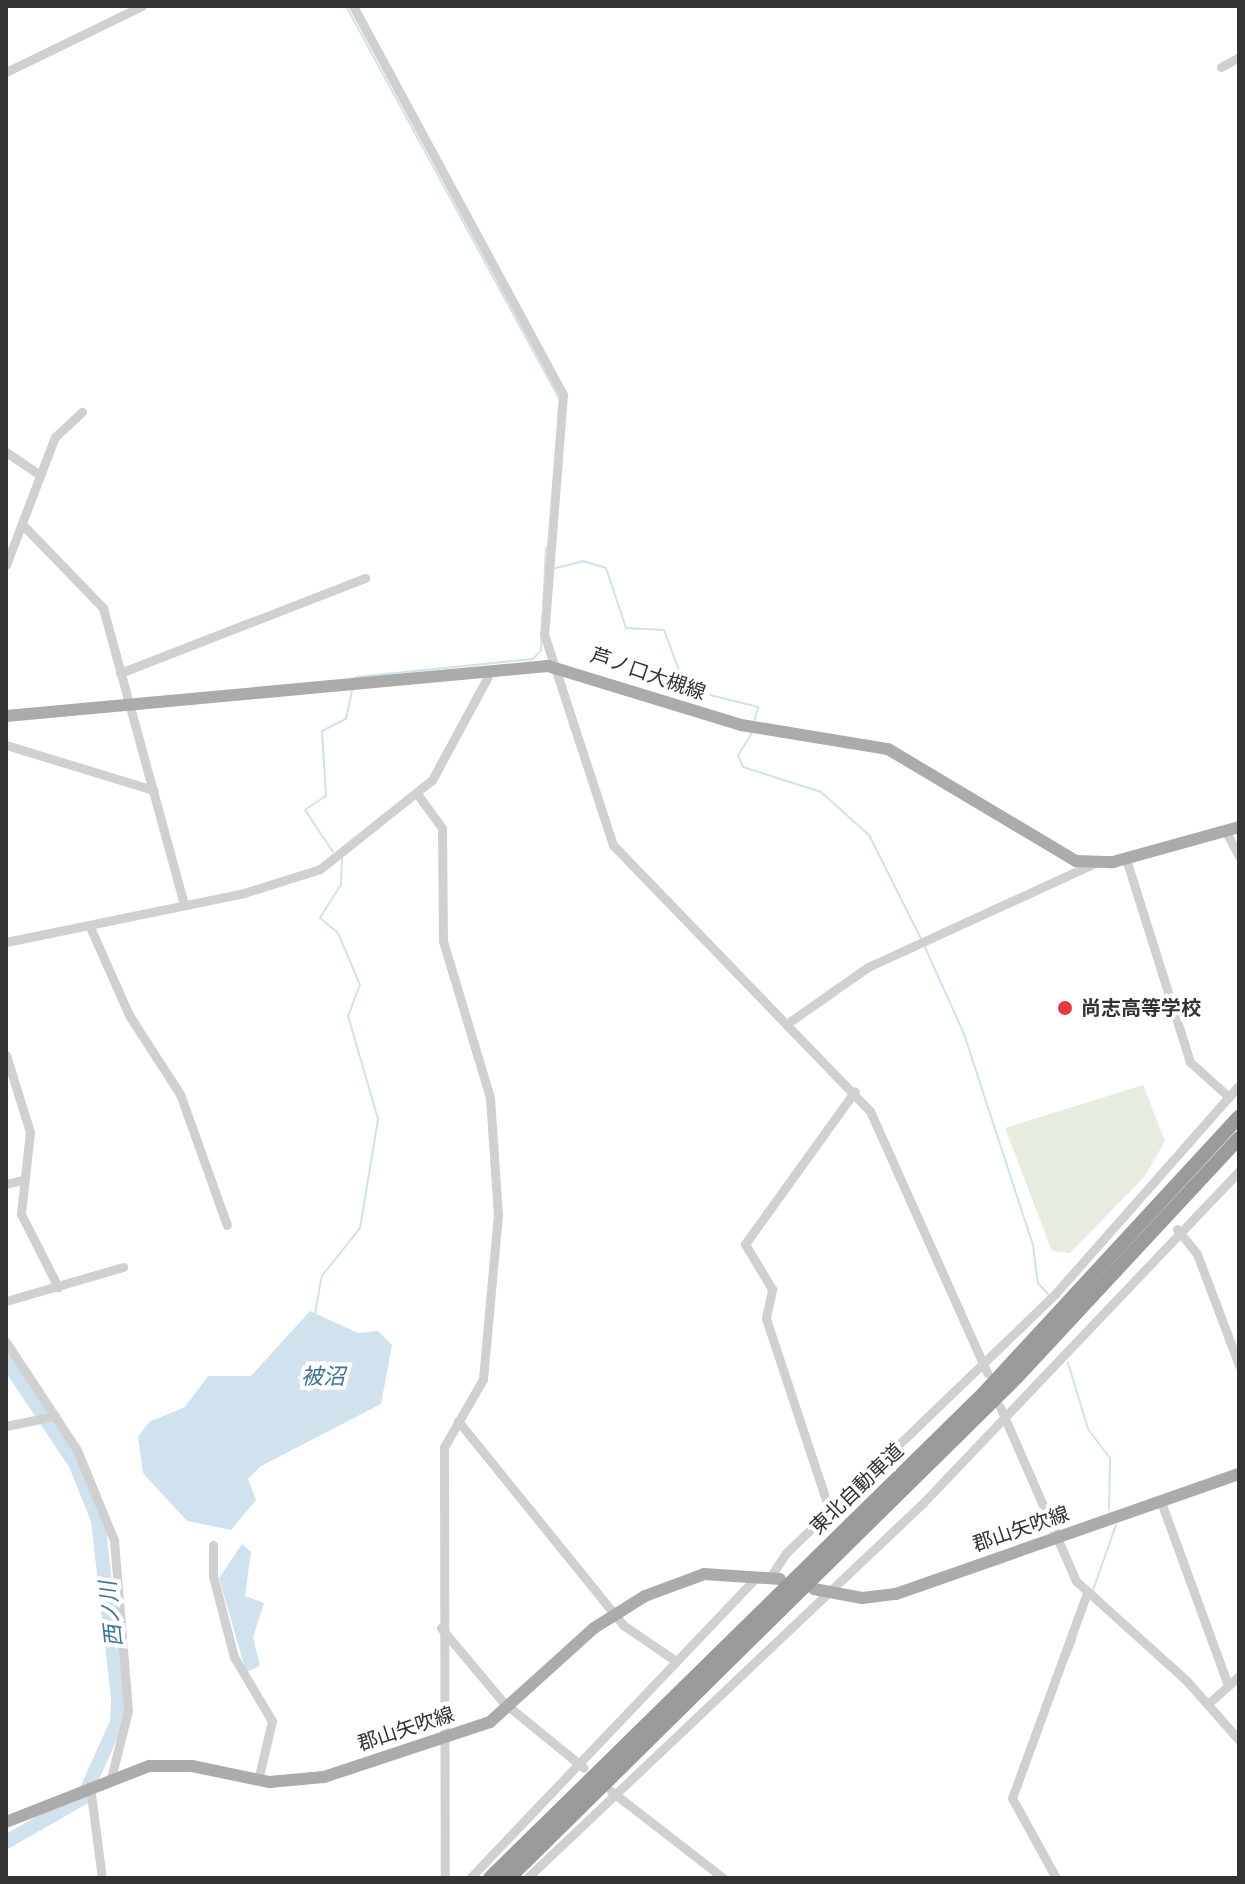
<!DOCTYPE html>
<html>
<head>
<meta charset="utf-8">
<style>
	body { margin:0 }
	#map { position:relative; width:1245px; height:1884px; overflow:hidden; background:#fff; font-family:"PT Sans Narrow","Noto Sans JP",sans-serif }
	div>[style] { position:absolute }
	.green>* { inset:0; background:#e6ecdf }
	.water>* { inset:0; background:#cfe2ee }
	.stream>* { height:2px; margin:-1px; padding:0 1px; transform-origin:1px; border-radius:1px; background:#cfe2ee }
	.river>* { height:14px; margin:-7px; padding:0 7px; transform-origin:7px; border-radius:7px; background:#cfe2ee }
	.minor>* { height:9px; margin:-4.5px; padding:0 4.5px; transform-origin:4.5px; border-radius:4.5px; background:#d0d0d0 }
	.major>* { height:12px; margin:-6px; padding:0 6px; transform-origin:6px; border-radius:6px; background:#ababab }
	.highway>* { height:14px; margin:-7px; padding:0 7px; transform-origin:7px; border-radius:7px; background:#9a9a9a }
	.dots>* { width:22px; height:22px; translate:-50% -50%; box-sizing:border-box; border:4px solid #fff; border-radius:50% }
	span { translate:-50% -50%; white-space:nowrap; text-align:center; line-height:1.15; -webkit-text-stroke:8px #fff; paint-order:stroke }
	.street-label { font-size:20px; color:#333 }
	.poi-label { font-size:20px; color:#333; font-weight:700 }
	.left { translate:0 -50%; text-align:left }
	.water-label { font-size:22px; color:#3f7597; font-style:italic }
	.frame { position:absolute; inset:0; border:8px solid #333; pointer-events:none }
</style>
</head>
<body>
<div id="map">
	<div class="green">
		<i style="clip-path:polygon(1143px 1085px,1165px 1141px,1145px 1176px,1070px 1253px,1052px 1251px,1005px 1128px)"></i>
	</div>
	<div class="water">
		<i style="clip-path:polygon(310px 1311px,358px 1333px,378px 1331px,392px 1345px,381px 1404px,261px 1466px,248px 1479px,256px 1500px,231px 1530px,187px 1521px,143px 1473px,138px 1437px,149px 1422px,185px 1407px,208px 1376px,251px 1376px)"></i>
		<i style="clip-path:polygon(242px 1544px,251px 1552px,245px 1596px,264px 1603px,253px 1637px,260px 1666px,246px 1672px,219px 1578px)"></i>
	</div>
	<div class="stream">
		<i style="left:346px;top:6px;width:447px;rotate:61.5deg"></i>
		<i style="left:552px;top:569px;width:32px;rotate:-14deg"></i>
		<i style="left:583px;top:561px;width:24px;rotate:17deg"></i>
		<i style="left:606px;top:568px;width:63px;rotate:71.6deg"></i>
		<i style="left:626px;top:628px;width:38px;rotate:3deg"></i>
		<i style="left:664px;top:630px;width:46px;rotate:69.6deg"></i>
		<i style="left:680px;top:673px;width:33px;rotate:39deg"></i>
		<i style="left:706px;top:694px;width:54px;rotate:14deg"></i>
		<i style="left:758px;top:707px;width:16px;rotate:104deg"></i>
		<i style="left:356px;top:677px;width:178px;rotate:-5.8deg"></i>
		<i style="left:533px;top:659px;width:12px;rotate:-48deg"></i>
		<i style="left:541px;top:650px;width:102px;rotate:-87.2deg"></i>
		<i style="left:752px;top:733px;width:26px;rotate:122deg"></i>
		<i style="left:738px;top:755px;width:13px;rotate:67deg"></i>
		<i style="left:743px;top:767px;width:82px;rotate:17.8deg"></i>
		<i style="left:821px;top:792px;width:64px;rotate:41.9deg"></i>
		<i style="left:869px;top:835px;width:116px;rotate:63.4deg"></i>
		<i style="left:333px;top:852px;width:50px;rotate:-123.7deg"></i>
		<i style="left:305px;top:810px;width:25px;rotate:-34deg"></i>
		<i style="left:326px;top:796px;width:65px;rotate:-93.5deg"></i>
		<i style="left:322px;top:731px;width:27px;rotate:-27deg"></i>
		<i style="left:346px;top:719px;width:29px;rotate:-78deg"></i>
		<i style="left:924px;top:945px;width:98px;rotate:65.8deg"></i>
		<i style="left:964px;top:1034px;width:222px;rotate:71.9deg"></i>
		<i style="left:1033px;top:1245px;width:38px;rotate:83deg"></i>
		<i style="left:1038px;top:1283px;width:15px;rotate:48deg"></i>
		<i style="left:315px;top:1314px;width:39px;rotate:-80deg"></i>
		<i style="left:322px;top:1276px;width:61px;rotate:-51.6deg"></i>
		<i style="left:360px;top:1228px;width:110px;rotate:-80.6deg"></i>
		<i style="left:378px;top:1119px;width:107px;rotate:-106.2deg"></i>
		<i style="left:348px;top:1016px;width:33px;rotate:-69deg"></i>
		<i style="left:360px;top:985px;width:56px;rotate:-112.9deg"></i>
		<i style="left:338px;top:933px;width:23px;rotate:-140deg"></i>
		<i style="left:320px;top:918px;width:39px;rotate:-58deg"></i>
		<i style="left:341px;top:885px;width:28px;rotate:-88deg"></i>
		<i style="left:1068px;top:1363px;width:69px;rotate:73.1deg"></i>
		<i style="left:1088px;top:1429px;width:36px;rotate:53deg"></i>
		<i style="left:1110px;top:1458px;width:52px;rotate:91.1deg"></i>
		<i style="left:1093px;top:1590px;width:69px;rotate:-70.5deg"></i>
		<i style="left:1069px;top:1656px;width:17px;rotate:-69deg"></i>
	</div>
	<div class="river">
		<i style="left:6px;top:1360px;width:124px;rotate:56.2deg"></i>
		<i style="left:75px;top:1463px;width:61px;rotate:68deg"></i>
		<i style="left:98px;top:1520px;width:180px;rotate:83.6deg"></i>
		<i style="left:118px;top:1699px;width:23px;rotate:92deg"></i>
		<i style="left:117px;top:1722px;width:83px;rotate:114.1deg"></i>
		<i style="left:83px;top:1798px;width:89px;rotate:150.3deg"></i>
	</div>
	<div class="minor">
		<i style="left:353px;top:6px;width:442px;rotate:61.6deg"></i>
		<i style="left:563px;top:395px;width:240px;rotate:94.5deg"></i>
		<i style="left:544px;top:634px;width:222px;rotate:71.9deg"></i>
		<i style="left:613px;top:845px;width:370px;rotate:46deg"></i>
		<i style="left:870px;top:1111px;width:287px;rotate:65.9deg"></i>
		<i style="left:1221px;top:67px;width:21px;rotate:-29deg"></i>
		<i style="left:6px;top:72px;width:151px;rotate:-25.9deg"></i>
		<i style="left:6px;top:452px;width:41px;rotate:34.1deg"></i>
		<i style="left:22px;top:524px;width:117px;rotate:46deg"></i>
		<i style="left:103px;top:608px;width:308px;rotate:74.7deg"></i>
		<i style="left:6px;top:565px;width:137px;rotate:-69.1deg"></i>
		<i style="left:55px;top:437px;width:37px;rotate:-43deg"></i>
		<i style="left:120px;top:673px;width:263px;rotate:-21.2deg"></i>
		<i style="left:6px;top:745px;width:154px;rotate:17deg"></i>
		<i style="left:418px;top:795px;width:41px;rotate:54deg"></i>
		<i style="left:442px;top:828px;width:113px;rotate:89.5deg"></i>
		<i style="left:443px;top:941px;width:164px;rotate:73.3deg"></i>
		<i style="left:490px;top:1098px;width:116px;rotate:86.1deg"></i>
		<i style="left:498px;top:1214px;width:166px;rotate:95.2deg"></i>
		<i style="left:483px;top:1379px;width:78px;rotate:119.8deg"></i>
		<i style="left:444px;top:1447px;width:431px;rotate:89.9deg"></i>
		<i style="left:1225px;top:830px;width:30px;rotate:62deg"></i>
		<i style="left:1126px;top:859px;width:213px;rotate:72.5deg"></i>
		<i style="left:1190px;top:1062px;width:52px;rotate:41.9deg"></i>
		<i style="left:90px;top:927px;width:96px;rotate:66.1deg"></i>
		<i style="left:129px;top:1015px;width:94px;rotate:57.2deg"></i>
		<i style="left:180px;top:1094px;width:139px;rotate:70.3deg"></i>
		<i style="left:6px;top:942px;width:243px;rotate:-11.6deg"></i>
		<i style="left:244px;top:893px;width:80px;rotate:-17.5deg"></i>
		<i style="left:320px;top:869px;width:143px;rotate:-38.5deg"></i>
		<i style="left:432px;top:780px;width:126px;rotate:-61.6deg"></i>
		<i style="left:788px;top:1023px;width:98px;rotate:-35deg"></i>
		<i style="left:868px;top:967px;width:247px;rotate:-24.6deg"></i>
		<i style="left:6px;top:1055px;width:81px;rotate:72.7deg"></i>
		<i style="left:30px;top:1132px;width:82px;rotate:96.3deg"></i>
		<i style="left:21px;top:1214px;width:82px;rotate:63.1deg"></i>
		<i style="left:6px;top:1184px;width:16px;rotate:-14deg"></i>
		<i style="left:1177px;top:1229px;width:32px;rotate:51deg"></i>
		<i style="left:1197px;top:1254px;width:119px;rotate:69.3deg"></i>
		<i style="left:6px;top:1301px;width:122px;rotate:-16.2deg"></i>
		<i style="left:6px;top:1342px;width:129px;rotate:56.7deg"></i>
		<i style="left:77px;top:1450px;width:97px;rotate:67.7deg"></i>
		<i style="left:114px;top:1540px;width:172px;rotate:85.3deg"></i>
		<i style="left:128px;top:1711px;width:69px;rotate:104.2deg"></i>
		<i style="left:1000px;top:1407px;width:190px;rotate:66.4deg"></i>
		<i style="left:1076px;top:1581px;width:148px;rotate:42deg"></i>
		<i style="left:1186px;top:1680px;width:80px;rotate:48.5deg"></i>
		<i style="left:458px;top:1421px;width:262px;rotate:51deg"></i>
		<i style="left:623px;top:1625px;width:64px;rotate:34.2deg"></i>
		<i style="left:6px;top:1426px;width:50px;rotate:-11.5deg"></i>
		<i style="left:1161px;top:1502px;width:195px;rotate:69.9deg"></i>
		<i style="left:830px;top:1512px;width:204px;rotate:-108.3deg"></i>
		<i style="left:766px;top:1318px;width:30px;rotate:-78deg"></i>
		<i style="left:772px;top:1289px;width:52px;rotate:-121deg"></i>
		<i style="left:745px;top:1244px;width:188px;rotate:-54.3deg"></i>
		<i style="left:213px;top:1545px;width:31px;rotate:90deg"></i>
		<i style="left:213px;top:1576px;width:84px;rotate:75.5deg"></i>
		<i style="left:234px;top:1657px;width:74px;rotate:59.3deg"></i>
		<i style="left:272px;top:1721px;width:61px;rotate:103.3deg"></i>
		<i style="left:771px;top:1576px;width:27px;rotate:-57deg"></i>
		<i style="left:786px;top:1553px;width:373px;rotate:-43.9deg"></i>
		<i style="left:1055px;top:1294px;width:278px;rotate:-48.6deg"></i>
		<i style="left:441px;top:1628px;width:97px;rotate:50deg"></i>
		<i style="left:503px;top:1702px;width:104px;rotate:39.2deg"></i>
		<i style="left:1209px;top:1703px;width:40px;rotate:-42deg"></i>
		<i style="left:90px;top:1786px;width:93px;rotate:82.6deg"></i>
		<i style="left:611px;top:1791px;width:142px;rotate:37.8deg"></i>
		<i style="left:470px;top:1878px;width:417px;rotate:-46.4deg"></i>
		<i style="left:527px;top:1878px;width:545px;rotate:-43.44deg"></i>
		<i style="left:923px;top:1503px;width:458px;rotate:-46.4deg"></i>
		<i style="left:1056px;top:1878px;width:91px;rotate:-118.8deg"></i>
		<i style="left:1012px;top:1798px;width:218px;rotate:-69.9deg"></i>
	</div>
	<div class="major">
		<i style="left:6px;top:716px;width:544px;rotate:-5.27deg"></i>
		<i style="left:548px;top:666px;width:202px;rotate:17deg"></i>
		<i style="left:741px;top:725px;width:149px;rotate:9.3deg"></i>
		<i style="left:888px;top:749px;width:219px;rotate:30.8deg"></i>
		<i style="left:1076px;top:861px;width:37px;rotate:2deg"></i>
		<i style="left:1113px;top:862px;width:131px;rotate:-15.5deg"></i>
		<i style="left:814px;top:1589px;width:49px;rotate:10.6deg"></i>
		<i style="left:862px;top:1598px;width:34px;rotate:-7deg"></i>
		<i style="left:896px;top:1594px;width:363px;rotate:-19.3deg"></i>
		<i style="left:6px;top:1822px;width:154px;rotate:-21.4deg"></i>
		<i style="left:149px;top:1766px;width:43px"></i>
		<i style="left:192px;top:1766px;width:79px;rotate:11.7deg"></i>
		<i style="left:269px;top:1782px;width:55px;rotate:-5.2deg"></i>
		<i style="left:324px;top:1777px;width:175px;rotate:-18.3deg"></i>
		<i style="left:490px;top:1722px;width:140px;rotate:-42.1deg"></i>
		<i style="left:594px;top:1628px;width:60px;rotate:-32.1deg"></i>
		<i style="left:645px;top:1596px;width:63px;rotate:-20.4deg"></i>
		<i style="left:704px;top:1574px;width:76px;rotate:3.8deg"></i>
	</div>
	<div class="highway">
		<i style="left:490px;top:1878px;width:692px;rotate:-44.47deg"></i>
		<i style="left:984px;top:1393px;width:376px;rotate:-47.3deg"></i>
		<i style="left:509px;top:1878px;width:713px;rotate:-44.6deg"></i>
		<i style="left:1017px;top:1377px;width:326px;rotate:-47.1deg"></i>
	</div>
	<div class="dots">
		<i style="left:1065px;top:1008px;background:#e63946"></i>
	</div>
	<div class="street-label">
		<span style="left:648px;top:674px;rotate:19deg">芦ノ口大槻線</span>
		<span style="left:857px;top:1489px;rotate:-44deg">東北自動車道</span>
		<span style="left:1021px;top:1529px;rotate:-19deg">郡山矢吹線</span>
		<span style="left:406px;top:1729px;rotate:-18deg">郡山矢吹線</span>
	</div>
	<div class="poi-label">
		<span class="left" style="left:1081px;top:1008px">尚志高等学校</span>
	</div>
	<div class="water-label">
		<span style="left:323px;top:1377px">被沼</span>
		<span style="left:111px;top:1614px;rotate:-96deg">西ノ川</span>
	</div>
	<div class="frame"></div>
</div>
</body>
</html>
